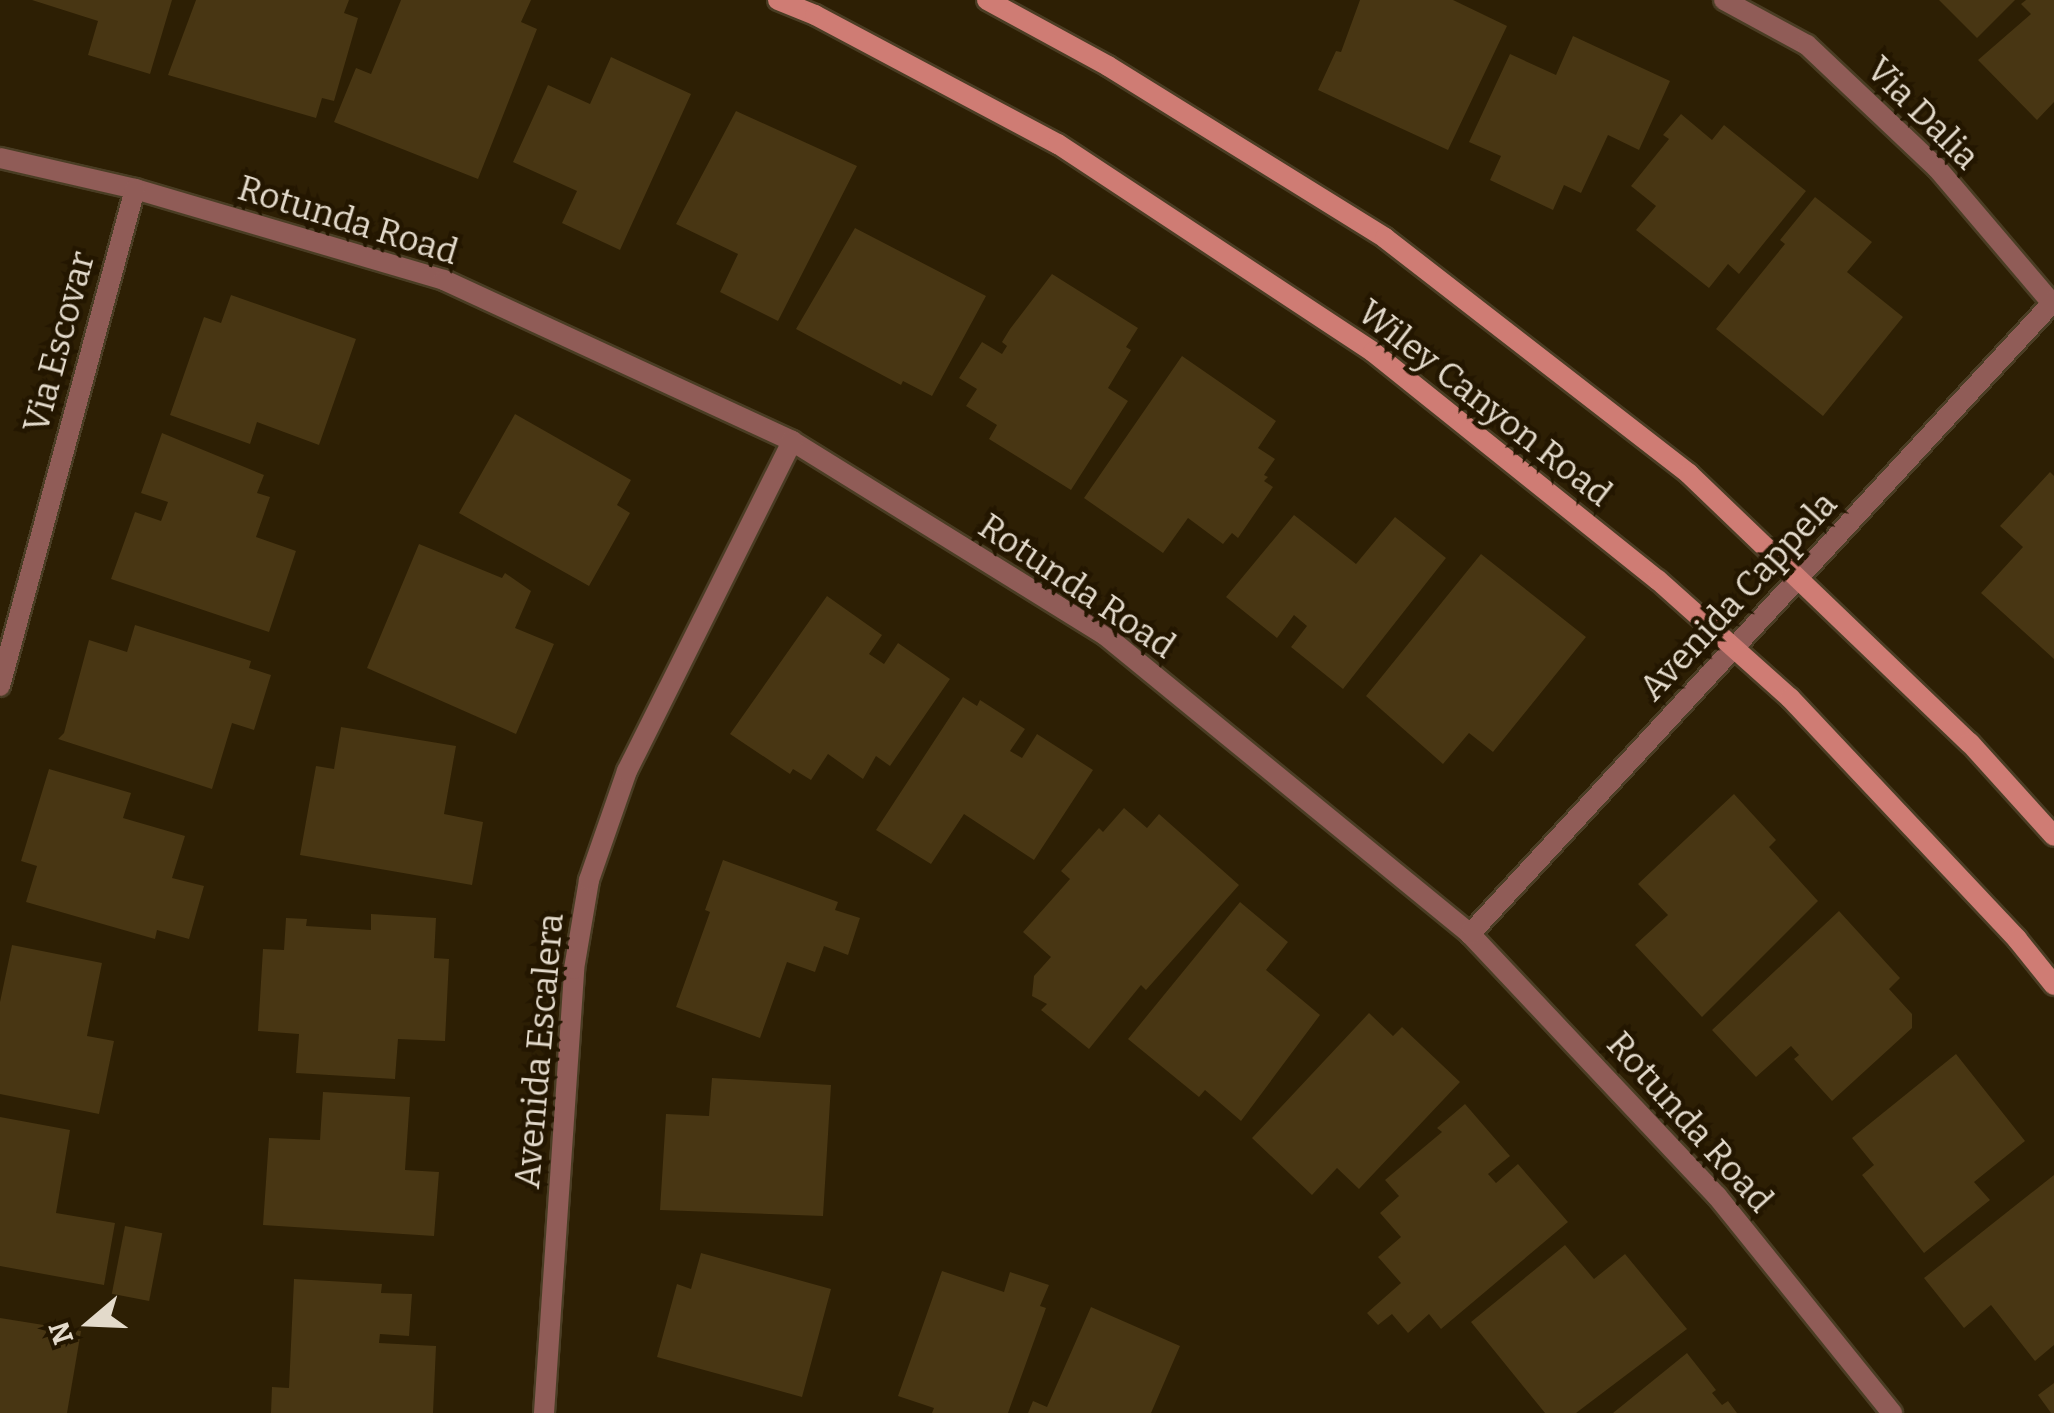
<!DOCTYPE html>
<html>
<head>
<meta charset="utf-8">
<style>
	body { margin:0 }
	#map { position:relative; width:2054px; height:1413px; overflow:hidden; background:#2d1f04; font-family:Bitter,serif }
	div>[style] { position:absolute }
	.building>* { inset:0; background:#483613; transform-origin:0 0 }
	.roads { filter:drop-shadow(2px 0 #4a3d24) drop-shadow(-2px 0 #4a3d24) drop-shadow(0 2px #4a3d24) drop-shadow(0 -2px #4a3d24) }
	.minor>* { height:20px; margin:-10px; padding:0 10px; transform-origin:10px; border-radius:10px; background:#905c57 }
	.secondary>* { height:20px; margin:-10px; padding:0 10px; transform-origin:10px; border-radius:10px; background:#cf7c74 }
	span { translate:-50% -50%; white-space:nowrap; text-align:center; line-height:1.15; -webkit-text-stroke:9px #231600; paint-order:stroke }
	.street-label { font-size:35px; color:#e3dacb }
	.north { position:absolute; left:40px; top:1273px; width:100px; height:100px; -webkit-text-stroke:8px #231600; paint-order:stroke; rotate:251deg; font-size:28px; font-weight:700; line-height:40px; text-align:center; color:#e3dacb }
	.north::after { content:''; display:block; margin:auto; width:35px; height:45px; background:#e3dacb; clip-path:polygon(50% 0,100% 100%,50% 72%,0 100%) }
</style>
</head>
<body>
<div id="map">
	<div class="building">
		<i style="clip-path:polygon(32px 0,172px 0,150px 74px,88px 55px,98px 21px)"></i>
		<i style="clip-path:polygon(196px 0,349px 0,344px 13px,358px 18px,334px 101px,322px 98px,316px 118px,168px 75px)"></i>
		<i style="clip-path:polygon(401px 0,531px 0,521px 22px,537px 29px,478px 179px,334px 122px,356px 68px,371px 74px)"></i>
		<i style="clip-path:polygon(1360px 0,1453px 0,1507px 26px,1448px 150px,1318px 90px,1336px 51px,1341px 52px)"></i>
		<i style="clip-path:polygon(1939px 0,2015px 0,1977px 38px)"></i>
		<i style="clip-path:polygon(2026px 0,2054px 0,2054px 102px,2037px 120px,1978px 60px,2031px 14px,2021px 4px)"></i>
		<i style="clip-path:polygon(1573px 36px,1670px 81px,1639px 150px,1608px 135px,1581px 193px,1564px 185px,1553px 210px,1490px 180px,1501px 156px,1469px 142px,1510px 54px,1556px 75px)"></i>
		<i style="clip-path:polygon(611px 57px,691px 94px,620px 250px,562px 223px,577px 191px,513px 162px,548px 85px,590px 104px)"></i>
		<i style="clip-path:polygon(736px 111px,857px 166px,778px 321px,720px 292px,738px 254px,676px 224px)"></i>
		<i style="clip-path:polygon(1681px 114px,1712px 140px,1724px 125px,1806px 191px,1739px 274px,1728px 264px,1709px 288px,1636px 230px,1656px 206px,1631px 186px,1669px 139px,1663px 135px)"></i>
		<i style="clip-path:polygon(1815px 197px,1872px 242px,1847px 272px,1903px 317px,1823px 416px,1716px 329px,1785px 244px,1780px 240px)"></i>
		<i style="clip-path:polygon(855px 228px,986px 296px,932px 396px,903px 381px,901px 385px,796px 329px)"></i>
		<i style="clip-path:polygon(1052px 274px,1138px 328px,1126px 347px,1131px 350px,1108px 388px,1128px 401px,1071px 490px,989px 439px,997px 425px,966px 406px,977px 389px,959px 378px,982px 342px,1002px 354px,1007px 346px,1002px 342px,1010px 329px)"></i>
		<i style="clip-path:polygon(231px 295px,356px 339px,319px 445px,257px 422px,250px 444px,170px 415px,204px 317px,221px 323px)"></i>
		<i style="clip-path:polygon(1182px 356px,1276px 421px,1258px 448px,1275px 459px,1264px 475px,1268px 477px,1264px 481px,1273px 487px,1238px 538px,1232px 533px,1223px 544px,1188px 518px,1163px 553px,1084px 498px)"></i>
		<i style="clip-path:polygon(515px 414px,631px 480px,617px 505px,630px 513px,589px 586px,459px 513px)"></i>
		<i style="clip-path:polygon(162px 433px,264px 475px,257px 493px,270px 497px,256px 537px,296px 551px,269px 632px,111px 579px,135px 512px,161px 521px,168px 502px,141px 493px)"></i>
		<i style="clip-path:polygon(2050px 472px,2054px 476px,2054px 659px,1981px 593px,2023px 547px,2000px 526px)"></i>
		<i style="clip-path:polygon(1294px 515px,1356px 564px,1395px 517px,1446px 558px,1343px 689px,1291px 647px,1307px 626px,1294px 615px,1277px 638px,1226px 597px)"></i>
		<i style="clip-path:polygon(419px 544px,502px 578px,505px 573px,531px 591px,515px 628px,554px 644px,516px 734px,367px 668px)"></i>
		<i style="clip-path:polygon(1481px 554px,1586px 637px,1493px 752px,1469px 733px,1443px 764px,1366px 696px)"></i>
		<i style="clip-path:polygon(827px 596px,882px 635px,869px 654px,884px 664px,898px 643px,950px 679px,890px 766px,876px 756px,863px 779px,828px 754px,811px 780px,793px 769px,790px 774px,730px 734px)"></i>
		<i style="clip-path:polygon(135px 625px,251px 661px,249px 668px,271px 675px,254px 730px,232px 723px,212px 789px,58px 739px,64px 733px,89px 640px,127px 652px)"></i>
		<i style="clip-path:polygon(963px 697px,977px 706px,980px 700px,1025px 729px,1010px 751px,1022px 758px,1037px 734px,1093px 770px,1034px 860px,964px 814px,931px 864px,876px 830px)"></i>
		<i style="clip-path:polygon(341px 727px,456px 746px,444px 814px,483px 822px,472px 885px,300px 855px,316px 766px,334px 769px)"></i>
		<i style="clip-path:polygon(49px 769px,131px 793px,123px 818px,185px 836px,172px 878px,204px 886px,189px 939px,157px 930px,155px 939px,26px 902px,37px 866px,21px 861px)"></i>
		<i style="clip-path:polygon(1734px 794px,1776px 840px,1769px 847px,1818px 901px,1702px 1017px,1635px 945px,1668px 915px,1638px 884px)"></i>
		<i style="clip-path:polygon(1124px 808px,1147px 828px,1159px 814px,1239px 885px,1146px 990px,1141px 985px,1089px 1049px,1041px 1010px,1047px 1004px,1032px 996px,1034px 976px,1051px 957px,1023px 932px,1070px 879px,1061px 871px,1099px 828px,1103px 832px)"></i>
		<i style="clip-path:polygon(723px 860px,838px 902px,835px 910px,860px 918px,848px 955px,824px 946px,815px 972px,787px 962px,760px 1038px,676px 1007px,710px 912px,705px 910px)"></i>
		<i style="clip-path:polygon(1240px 902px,1288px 942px,1266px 970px,1320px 1015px,1241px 1121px,1205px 1090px,1199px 1097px,1128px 1039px)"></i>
		<i style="clip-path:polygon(1839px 911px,1900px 978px,1889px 989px,1912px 1014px,1912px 1028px,1832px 1101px,1794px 1059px,1799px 1055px,1791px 1046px,1756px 1077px,1712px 1030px)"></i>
		<i style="clip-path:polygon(371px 914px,436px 918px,434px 958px,449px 959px,445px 1041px,398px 1039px,395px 1079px,296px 1073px,299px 1034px,258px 1031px,263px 949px,284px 950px,286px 918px,307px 919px,306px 926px,371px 930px)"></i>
		<i style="clip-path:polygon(12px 945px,102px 963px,87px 1036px,114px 1041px,99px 1114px,0 1094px,0 1002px)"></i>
		<i style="clip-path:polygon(1369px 1013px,1393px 1036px,1402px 1027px,1460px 1082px,1359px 1189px,1337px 1168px,1312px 1195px,1252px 1138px)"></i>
		<i style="clip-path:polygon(1956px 1054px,2025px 1141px,1974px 1182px,1990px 1200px,1924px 1253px,1862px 1175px,1874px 1165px,1852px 1138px)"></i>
		<i style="clip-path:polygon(712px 1078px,831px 1085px,823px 1216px,660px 1210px,666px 1114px,709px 1116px)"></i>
		<i style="clip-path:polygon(323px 1092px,410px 1097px,405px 1170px,439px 1172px,434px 1236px,263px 1225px,269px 1138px,320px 1140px)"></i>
		<i style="clip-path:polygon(1465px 1104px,1510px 1156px,1488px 1174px,1496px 1183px,1518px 1164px,1568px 1222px,1441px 1329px,1429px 1314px,1408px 1333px,1392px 1314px,1378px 1325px,1367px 1313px,1401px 1283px,1378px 1257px,1401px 1237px,1380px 1213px,1399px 1196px,1385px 1180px,1442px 1132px,1437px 1128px)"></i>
		<i style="clip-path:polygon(0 1117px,70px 1130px,56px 1213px,115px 1223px,104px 1285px,0 1266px)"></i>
		<i style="clip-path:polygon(2054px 1175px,2054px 1345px,2035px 1361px,1991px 1305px,1964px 1328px,1924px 1278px)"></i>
		<i style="left:125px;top:1226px;width:38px;height:69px;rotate:11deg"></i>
		<i style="clip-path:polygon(1565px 1245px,1594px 1279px,1625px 1254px,1687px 1329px,1576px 1413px,1545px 1413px,1471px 1322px)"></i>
		<i style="clip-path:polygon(701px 1253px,831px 1289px,802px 1397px,657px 1357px,677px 1284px,691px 1289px)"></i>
		<i style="clip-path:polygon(942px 1271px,1004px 1292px,1010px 1272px,1049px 1285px,1040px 1306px,1046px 1308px,1008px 1413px,932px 1413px,934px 1408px,898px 1396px)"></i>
		<i style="clip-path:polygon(294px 1279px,382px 1284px,381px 1293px,412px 1294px,409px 1336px,380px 1334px,379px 1343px,436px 1346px,433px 1413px,271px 1413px,272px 1387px,289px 1388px)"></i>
		<i style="clip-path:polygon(1091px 1307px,1180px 1346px,1151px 1413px,1028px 1413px,1033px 1401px,1047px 1407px)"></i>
		<i style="clip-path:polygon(0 1318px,81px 1331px,67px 1413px,0 1413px)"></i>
		<i style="clip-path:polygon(1687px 1353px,1716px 1390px,1712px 1393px,1722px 1405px,1728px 1401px,1737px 1413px,1613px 1413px)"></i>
		<i style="clip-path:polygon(2054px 1383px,2054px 1413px,2051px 1413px,2038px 1395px)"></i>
	</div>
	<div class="roads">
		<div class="minor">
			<i style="left:1724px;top:0;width:94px;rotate:28.5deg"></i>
			<i style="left:1807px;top:45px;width:179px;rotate:43.4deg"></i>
			<i style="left:1937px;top:168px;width:177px;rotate:49.6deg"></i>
			<i style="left:0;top:158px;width:139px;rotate:12.9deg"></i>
			<i style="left:135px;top:189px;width:322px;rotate:16.4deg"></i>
			<i style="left:444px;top:280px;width:383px;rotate:24.8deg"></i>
			<i style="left:792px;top:441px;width:368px;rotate:31.8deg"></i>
			<i style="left:1105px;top:635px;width:472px;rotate:39.3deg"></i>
			<i style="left:1470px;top:934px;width:360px;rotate:46.7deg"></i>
			<i style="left:1717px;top:1196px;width:279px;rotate:51.1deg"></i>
			<i style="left:0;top:686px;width:515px;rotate:-74.8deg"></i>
			<i style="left:1470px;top:934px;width:861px;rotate:-47.31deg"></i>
			<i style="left:544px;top:1413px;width:445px;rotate:-86.1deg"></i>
			<i style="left:574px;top:969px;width:90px;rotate:-80.4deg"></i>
			<i style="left:589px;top:880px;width:115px;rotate:-70.8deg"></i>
			<i style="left:627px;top:771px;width:369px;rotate:-63.4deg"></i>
		</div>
		<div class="secondary">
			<i style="left:778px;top:0;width:40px;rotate:22deg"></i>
			<i style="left:815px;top:15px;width:275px;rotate:28deg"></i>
			<i style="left:1058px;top:144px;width:377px;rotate:33.4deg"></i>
			<i style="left:1373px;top:352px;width:365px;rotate:38.7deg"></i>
			<i style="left:1658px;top:580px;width:177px;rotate:41.8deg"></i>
			<i style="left:1790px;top:698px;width:331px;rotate:46.7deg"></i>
			<i style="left:2017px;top:939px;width:59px;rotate:51.2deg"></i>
			<i style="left:987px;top:0;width:138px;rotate:28.6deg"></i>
			<i style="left:1108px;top:66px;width:326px;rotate:31.8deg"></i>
			<i style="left:1385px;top:238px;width:385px;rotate:37.8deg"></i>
			<i style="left:1689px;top:474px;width:389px;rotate:43.8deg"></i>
			<i style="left:1970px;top:743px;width:125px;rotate:47.9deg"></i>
		</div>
	</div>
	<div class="street-label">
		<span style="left:1923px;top:113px;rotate:45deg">Via Dalia</span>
		<span style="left:348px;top:220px;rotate:17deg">Rotunda Road</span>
		<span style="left:59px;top:342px;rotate:-75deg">Via Escovar</span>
		<span style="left:1485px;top:403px;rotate:38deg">Wiley Canyon Road</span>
		<span style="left:1077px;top:586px;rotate:34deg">Rotunda Road</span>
		<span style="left:1738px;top:596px;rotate:-47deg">Avenida Cappela</span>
		<span style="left:539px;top:1051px;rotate:-85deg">Avenida Escalera</span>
		<span style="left:1690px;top:1122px;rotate:48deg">Rotunda Road</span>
	</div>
	<div class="north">N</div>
</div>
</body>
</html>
